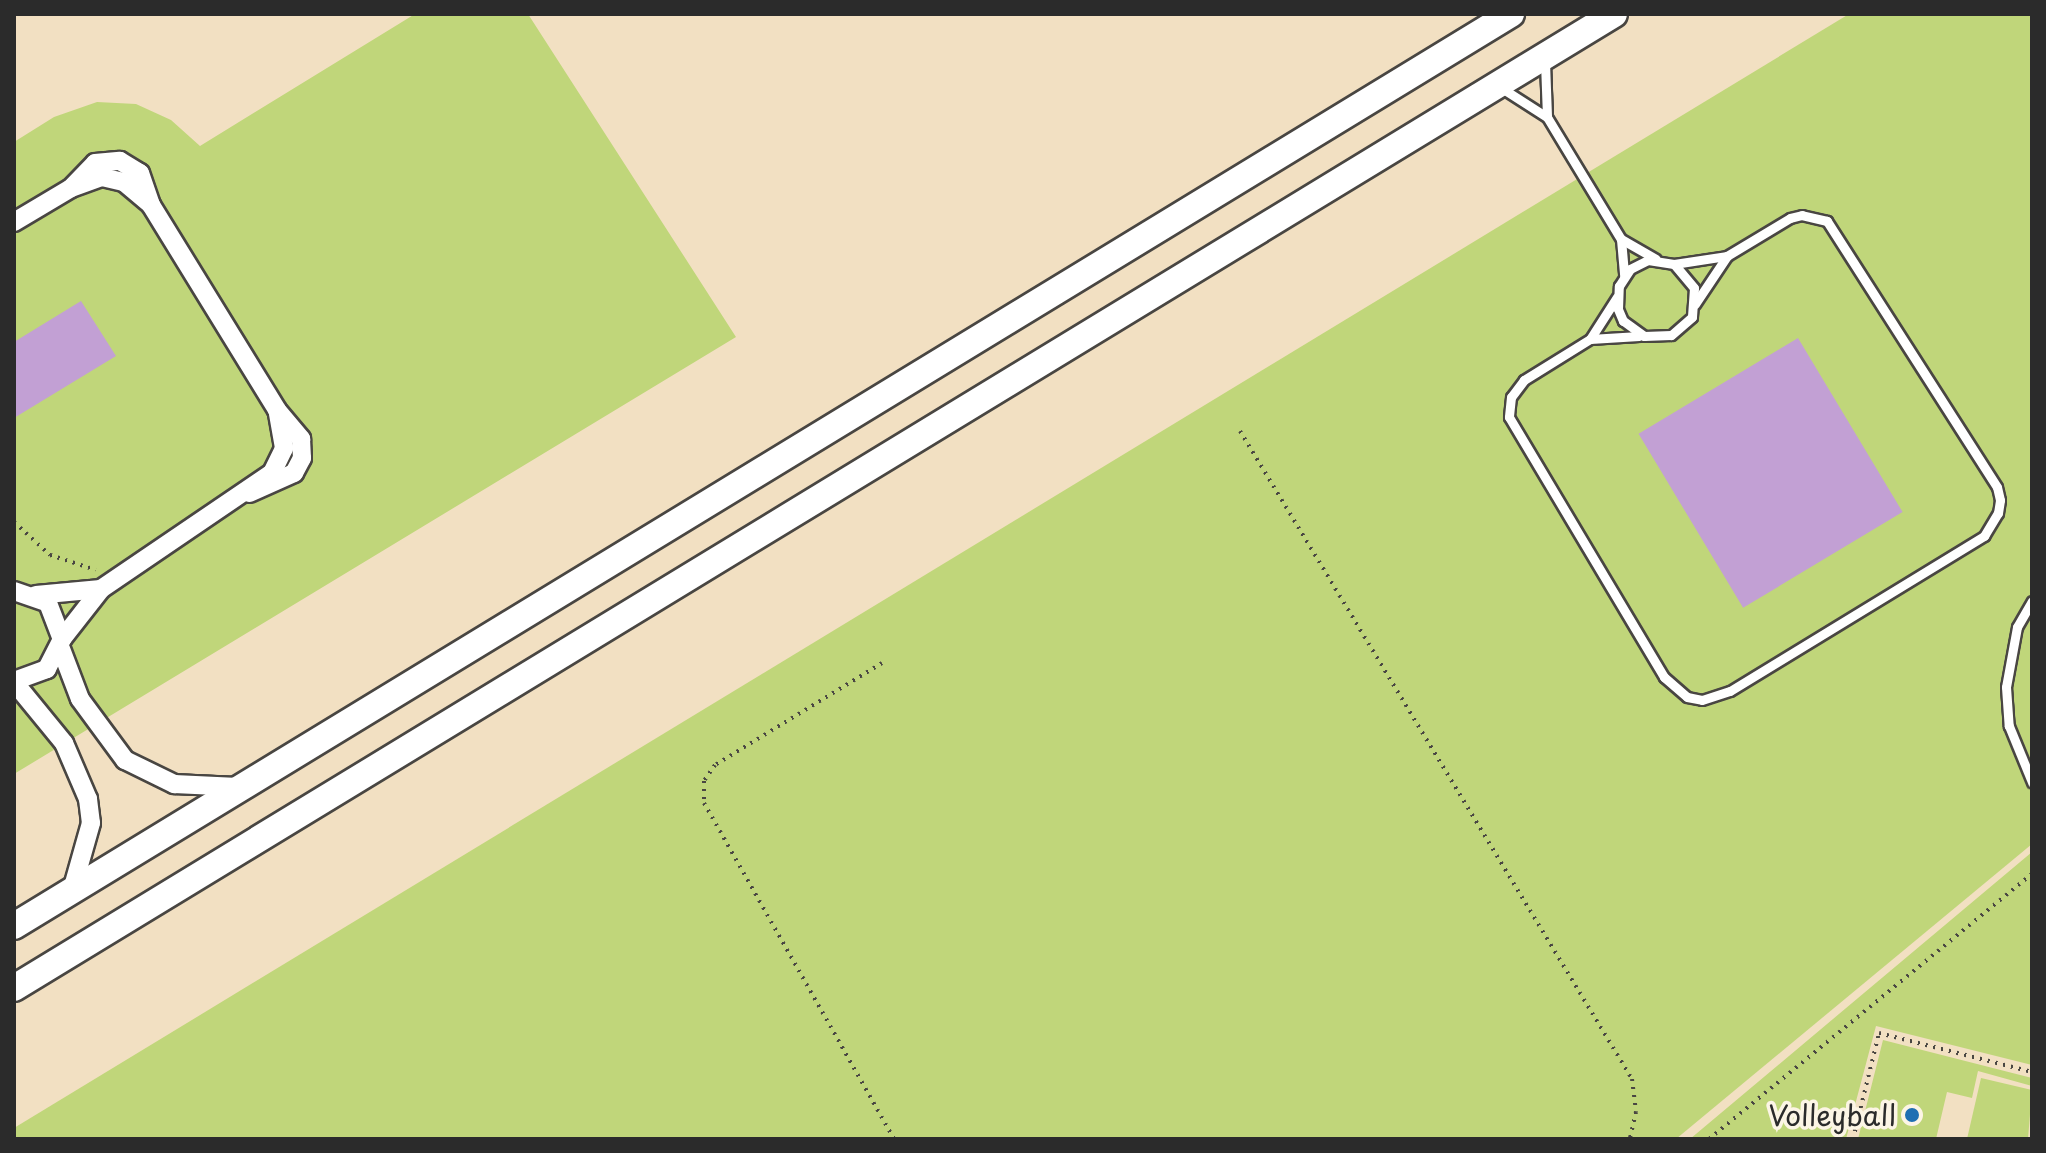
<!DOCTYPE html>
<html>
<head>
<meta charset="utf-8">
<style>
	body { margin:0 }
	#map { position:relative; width:2046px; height:1153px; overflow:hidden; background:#f2e0c2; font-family:"Playpen Sans",sans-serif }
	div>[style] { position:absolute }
	.green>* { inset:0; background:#c0d67a }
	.building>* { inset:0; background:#c2a0d4; transform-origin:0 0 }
	.path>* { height:4px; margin-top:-2px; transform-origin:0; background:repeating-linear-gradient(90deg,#494642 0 2px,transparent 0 8px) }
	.roads { filter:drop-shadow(2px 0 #494642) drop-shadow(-2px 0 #494642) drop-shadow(0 2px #494642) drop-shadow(0 -2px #494642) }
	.lane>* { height:9px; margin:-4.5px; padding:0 4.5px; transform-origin:4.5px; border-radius:4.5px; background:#fff }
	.street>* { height:18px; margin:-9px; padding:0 9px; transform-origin:9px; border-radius:9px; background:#fff }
	.secondary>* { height:26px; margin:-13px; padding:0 13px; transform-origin:13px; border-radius:13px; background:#fff }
	.dots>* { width:22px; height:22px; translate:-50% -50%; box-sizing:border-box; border:4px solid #fcf5e5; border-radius:50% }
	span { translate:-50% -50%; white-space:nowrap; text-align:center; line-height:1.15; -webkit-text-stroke:7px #fcf5e5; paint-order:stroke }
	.poi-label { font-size:28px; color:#2b2b2b }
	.right { translate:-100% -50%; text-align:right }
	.frame { position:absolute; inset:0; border:16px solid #2b2b2b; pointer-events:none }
</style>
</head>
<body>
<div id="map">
	<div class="green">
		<i style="clip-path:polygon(415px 14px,528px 14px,736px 337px,14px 774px,14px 142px,54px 117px,97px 102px,136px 104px,171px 120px,200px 146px)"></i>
		<i style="clip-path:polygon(1849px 14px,2032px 14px,2032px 844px,1676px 1139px,14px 1139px,14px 1128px)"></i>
		<i style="clip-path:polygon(2032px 852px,2032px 1065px,1876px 1026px,1846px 1139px,1690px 1139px)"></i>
		<i style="clip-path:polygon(1883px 1040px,2032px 1078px,2032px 1086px,1978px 1071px,1972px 1098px,1947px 1092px,1936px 1139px,1858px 1139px)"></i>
		<i style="clip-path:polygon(1981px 1078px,2032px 1090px,2028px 1139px,1967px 1139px)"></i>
	</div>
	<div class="building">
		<i style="clip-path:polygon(81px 301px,116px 356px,14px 418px,14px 342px)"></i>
		<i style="left:1798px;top:338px;width:203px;height:186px;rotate:59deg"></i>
	</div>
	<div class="path">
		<i style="left:1240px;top:431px;width:757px;rotate:58.83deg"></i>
		<i style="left:1632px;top:1079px;width:33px;rotate:83deg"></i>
		<i style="left:1636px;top:1112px;width:28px;rotate:103deg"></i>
		<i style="left:14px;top:522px;width:49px;rotate:42.5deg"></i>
		<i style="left:50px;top:555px;width:48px;rotate:18.1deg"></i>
		<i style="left:882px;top:663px;width:196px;rotate:148.6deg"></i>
		<i style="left:715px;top:765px;width:19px;rotate:125deg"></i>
		<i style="left:704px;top:781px;width:22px;rotate:90deg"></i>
		<i style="left:704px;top:803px;width:386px;rotate:60.5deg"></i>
		<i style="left:1709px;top:1139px;width:418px;rotate:-39.4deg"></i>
		<i style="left:1853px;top:1139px;width:109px;rotate:-76.2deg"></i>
		<i style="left:1879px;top:1033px;width:158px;rotate:14.3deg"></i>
	</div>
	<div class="roads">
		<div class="lane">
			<i style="left:1545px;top:62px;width:55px;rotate:87.9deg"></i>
			<i style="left:1547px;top:117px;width:143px;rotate:58.8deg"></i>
			<i style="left:1621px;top:239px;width:37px;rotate:85deg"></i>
			<i style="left:1500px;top:87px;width:56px;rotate:32.6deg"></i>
			<i style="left:1621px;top:239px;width:40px;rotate:29.7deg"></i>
			<i style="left:1674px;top:264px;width:31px;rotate:50deg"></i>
			<i style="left:1694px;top:288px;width:29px;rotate:94deg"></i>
			<i style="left:1692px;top:317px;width:28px;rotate:139deg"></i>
			<i style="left:1671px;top:335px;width:27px;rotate:178deg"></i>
			<i style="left:1644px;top:336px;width:26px;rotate:-144deg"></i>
			<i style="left:1623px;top:321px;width:13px;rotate:-113deg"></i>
			<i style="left:1618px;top:309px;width:23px;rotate:-88deg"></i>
			<i style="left:1619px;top:286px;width:20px;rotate:-57deg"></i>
			<i style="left:1630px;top:269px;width:20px;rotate:-27deg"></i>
			<i style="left:1648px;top:260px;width:26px;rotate:9deg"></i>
			<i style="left:1674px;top:264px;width:54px;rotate:-8.6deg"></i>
			<i style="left:1617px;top:297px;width:50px;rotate:122.7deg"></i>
			<i style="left:1590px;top:339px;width:78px;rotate:148.2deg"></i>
			<i style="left:1524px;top:380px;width:21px;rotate:127deg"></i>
			<i style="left:1511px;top:397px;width:20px;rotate:96deg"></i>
			<i style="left:1509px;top:417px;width:303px;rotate:59.2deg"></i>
			<i style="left:1664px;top:677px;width:30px;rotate:41deg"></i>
			<i style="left:1687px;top:697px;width:15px;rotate:11deg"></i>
			<i style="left:1702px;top:700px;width:29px;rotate:-18deg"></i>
			<i style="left:1730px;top:691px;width:298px;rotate:-31.4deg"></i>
			<i style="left:1984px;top:536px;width:27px;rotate:-59deg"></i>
			<i style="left:1998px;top:513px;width:13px;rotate:-81deg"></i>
			<i style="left:2000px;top:500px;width:13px;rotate:-103deg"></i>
			<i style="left:1997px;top:487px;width:316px;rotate:-122.6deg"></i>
			<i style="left:1827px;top:221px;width:26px;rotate:-167deg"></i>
			<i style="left:1802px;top:215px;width:12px;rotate:166deg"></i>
			<i style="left:1790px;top:218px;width:74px;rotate:148.9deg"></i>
			<i style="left:1727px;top:256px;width:58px;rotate:123.7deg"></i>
			<i style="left:1590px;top:339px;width:49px;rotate:-3.5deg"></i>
			<i style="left:2032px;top:601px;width:30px;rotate:120deg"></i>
			<i style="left:2017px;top:627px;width:61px;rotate:100.4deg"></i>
			<i style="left:2006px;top:687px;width:39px;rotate:86deg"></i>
			<i style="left:2009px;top:726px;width:61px;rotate:67.7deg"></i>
		</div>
		<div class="street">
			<i style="left:73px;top:186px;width:32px;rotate:-46deg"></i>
			<i style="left:95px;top:163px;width:25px;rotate:-5deg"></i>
			<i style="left:120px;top:161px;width:23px;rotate:31deg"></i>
			<i style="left:140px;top:173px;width:34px;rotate:71deg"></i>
			<i style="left:14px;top:222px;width:66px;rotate:-30.8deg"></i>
			<i style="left:71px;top:188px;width:33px;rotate:-20deg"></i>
			<i style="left:102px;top:177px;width:23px;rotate:13deg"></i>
			<i style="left:124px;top:182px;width:35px;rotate:40deg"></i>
			<i style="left:151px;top:205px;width:241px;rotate:58.4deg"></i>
			<i style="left:277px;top:410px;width:38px;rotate:50deg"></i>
			<i style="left:301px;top:439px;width:19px;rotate:87deg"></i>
			<i style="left:302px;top:458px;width:17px;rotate:118deg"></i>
			<i style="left:294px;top:473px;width:49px;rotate:156deg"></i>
			<i style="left:14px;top:591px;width:36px;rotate:19deg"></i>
			<i style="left:48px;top:603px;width:39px;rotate:69deg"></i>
			<i style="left:62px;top:639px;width:34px;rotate:117deg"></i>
			<i style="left:47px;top:669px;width:35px;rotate:160deg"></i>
			<i style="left:36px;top:595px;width:65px;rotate:-5.3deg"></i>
			<i style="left:62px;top:639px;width:63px;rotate:-52deg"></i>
			<i style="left:101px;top:589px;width:207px;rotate:-34.2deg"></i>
			<i style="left:272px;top:473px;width:28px;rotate:-64deg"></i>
			<i style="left:284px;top:448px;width:35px;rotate:-100deg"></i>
			<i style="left:61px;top:649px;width:53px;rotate:69.2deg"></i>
			<i style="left:80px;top:699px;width:76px;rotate:53.6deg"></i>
			<i style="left:125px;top:760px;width:55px;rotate:26.1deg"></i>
			<i style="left:174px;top:784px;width:64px;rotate:2.7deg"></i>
			<i style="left:14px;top:682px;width:79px;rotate:50.7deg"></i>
			<i style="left:64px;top:743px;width:61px;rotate:66.8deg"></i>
			<i style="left:88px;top:799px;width:24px;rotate:83deg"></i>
			<i style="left:91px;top:823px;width:70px;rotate:105.8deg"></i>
		</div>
		<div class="secondary">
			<i style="left:14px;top:926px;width:1753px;rotate:-31.35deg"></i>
			<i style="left:14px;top:988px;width:1873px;rotate:-31.33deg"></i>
		</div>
	</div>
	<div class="dots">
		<i style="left:1912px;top:1115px;background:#1f6fb2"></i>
	</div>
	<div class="poi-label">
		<span class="right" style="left:1896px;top:1115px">Volleyball</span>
	</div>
	<div class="frame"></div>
</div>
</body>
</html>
